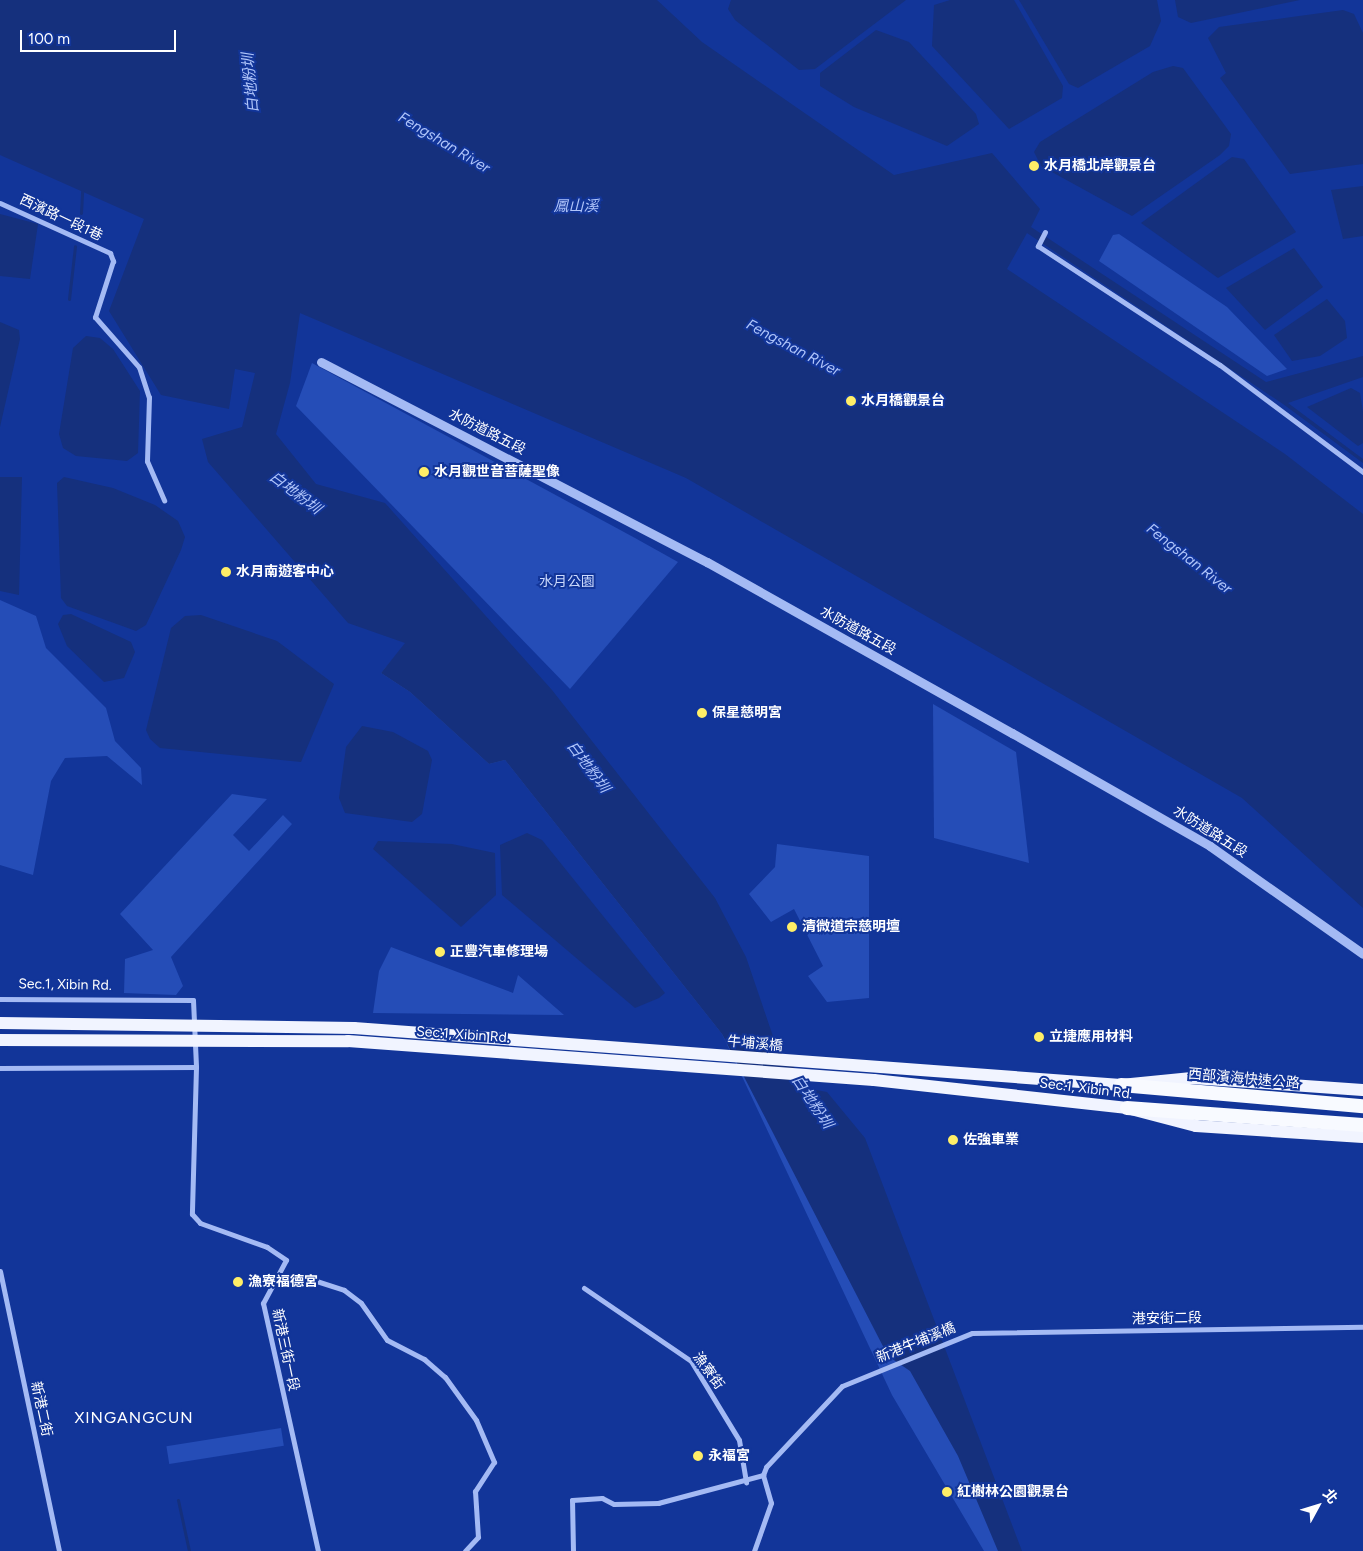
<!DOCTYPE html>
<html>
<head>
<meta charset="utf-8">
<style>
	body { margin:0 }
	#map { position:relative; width:1363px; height:1551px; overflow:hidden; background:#123599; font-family:Figtree,"Noto Sans TC",sans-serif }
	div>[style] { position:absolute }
	.green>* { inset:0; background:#254db7; transform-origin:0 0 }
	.water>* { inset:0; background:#15307d }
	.stream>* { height:3px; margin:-1.5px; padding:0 1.5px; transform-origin:1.5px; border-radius:1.5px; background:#15307d }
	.minor>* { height:5px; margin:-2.5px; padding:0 2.5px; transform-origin:2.5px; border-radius:2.5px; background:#a4baf4 }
	.tertiary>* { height:9px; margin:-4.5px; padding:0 4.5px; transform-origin:4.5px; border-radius:4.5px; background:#a4baf4 }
	.primary>* { height:12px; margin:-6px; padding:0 6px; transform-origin:6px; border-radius:6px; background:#f1f4ff }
	.trunk>* { height:14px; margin:-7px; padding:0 7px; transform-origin:7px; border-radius:7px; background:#f8faff }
	.dots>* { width:14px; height:14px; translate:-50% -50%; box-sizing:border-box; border:2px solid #123599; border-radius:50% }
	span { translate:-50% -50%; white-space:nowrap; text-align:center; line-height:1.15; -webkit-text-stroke:4px #123599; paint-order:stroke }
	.poi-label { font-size:14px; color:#fff; font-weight:700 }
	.left { translate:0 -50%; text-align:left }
	.street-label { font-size:14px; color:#fff }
	.park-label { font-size:14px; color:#ccdafd }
	.water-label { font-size:15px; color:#b0c5fa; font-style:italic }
	.quarter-label { font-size:16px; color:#fff; letter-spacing:1px }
	.north { position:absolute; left:1293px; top:1481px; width:50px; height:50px; -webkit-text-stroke:4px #123599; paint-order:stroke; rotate:51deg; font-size:14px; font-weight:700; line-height:20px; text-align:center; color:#fff }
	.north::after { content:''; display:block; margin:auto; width:18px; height:22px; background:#fff; clip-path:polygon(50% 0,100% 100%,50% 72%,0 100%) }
	.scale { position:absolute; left:20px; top:30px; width:156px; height:22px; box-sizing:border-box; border:2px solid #fff; border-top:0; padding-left:6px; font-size:15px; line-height:18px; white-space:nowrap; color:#fff; -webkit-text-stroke:4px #123599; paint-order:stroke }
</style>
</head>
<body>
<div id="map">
	<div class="green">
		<i style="clip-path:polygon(1119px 234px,1227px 307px,1287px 369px,1267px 376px,1099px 261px,1113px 235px)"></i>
		<i style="clip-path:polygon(312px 363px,635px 538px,678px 562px,570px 689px,296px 406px)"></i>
		<i style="clip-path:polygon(0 600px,36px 616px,46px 648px,106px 708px,115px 741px,141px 768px,142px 785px,107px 756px,65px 758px,51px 781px,33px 875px,0 865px)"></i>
		<i style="clip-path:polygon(406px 643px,829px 1137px,1003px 1551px,984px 1551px,892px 1395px,722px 1034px,505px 760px,489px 764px,410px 692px,381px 673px)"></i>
		<i style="clip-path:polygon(933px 704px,1016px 752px,1029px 863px,934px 838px)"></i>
		<i style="clip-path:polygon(232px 794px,267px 799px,233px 835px,249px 851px,283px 815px,292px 824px,171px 957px,183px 986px,176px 995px,124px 993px,125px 959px,153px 950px,120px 914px)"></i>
		<i style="clip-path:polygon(777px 844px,869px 856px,869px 998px,827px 1002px,808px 976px,823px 966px,794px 909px,771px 922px,749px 894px,775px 867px)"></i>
		<i style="clip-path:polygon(391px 947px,513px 993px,518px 975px,564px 1015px,373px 1013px,379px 971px)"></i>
		<i style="left:281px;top:1428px;width:18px;height:116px;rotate:81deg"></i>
	</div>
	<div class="water">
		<i style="clip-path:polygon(0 0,657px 0,702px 42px,894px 175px,992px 153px,1040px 209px,1031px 227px,1266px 382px,1363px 356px,1363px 377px,1288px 403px,1363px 459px,1363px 463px,1283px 404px,1027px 233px,1007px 269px,1285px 454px,1363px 514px,1363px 908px,1242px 798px,686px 478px,300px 313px,290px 383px,276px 434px,316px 484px,385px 503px,552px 690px,715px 898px,746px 957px,778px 1051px,789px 1058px,806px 1088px,827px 1092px,865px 1138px,1022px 1551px,998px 1551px,958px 1456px,910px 1371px,888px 1356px,722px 1034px,505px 760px,489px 764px,410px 692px,381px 673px,405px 643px,348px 623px,208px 462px,202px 439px,242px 427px,255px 373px,235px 369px,229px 409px,161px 395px,109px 311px,144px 219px,0 155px)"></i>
		<i style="clip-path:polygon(731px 0,906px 0,815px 69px,799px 70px,735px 20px,728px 9px)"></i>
		<i style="clip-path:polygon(950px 0,1014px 0,1063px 86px,1062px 98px,1009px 129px,932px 46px,934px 5px)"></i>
		<i style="clip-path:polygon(1019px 0,1157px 0,1161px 21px,1150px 46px,1078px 88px,1069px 84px)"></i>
		<i style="clip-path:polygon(1175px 0,1300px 0,1191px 23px,1178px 17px)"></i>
		<i style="clip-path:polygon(1343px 10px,1354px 14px,1363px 33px,1363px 164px,1290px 174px,1220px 78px,1226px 73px,1208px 38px,1219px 27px)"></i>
		<i style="clip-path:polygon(876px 30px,909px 42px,976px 114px,979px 124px,947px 146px,854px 107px,820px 86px,820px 73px)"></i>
		<i style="clip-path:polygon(1173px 66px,1183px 68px,1231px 134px,1229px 146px,1220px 155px,1132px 216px,1041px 166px,1034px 152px,1040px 142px,1153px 72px)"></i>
		<i style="clip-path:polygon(1232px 157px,1244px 159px,1296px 232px,1218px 278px,1141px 223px)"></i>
		<i style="clip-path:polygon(1363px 186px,1363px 236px,1343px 239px,1331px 190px)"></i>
		<i style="clip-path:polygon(0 214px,38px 224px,30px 279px,0 276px)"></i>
		<i style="clip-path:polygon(1294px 248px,1323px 287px,1265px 330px,1226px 288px)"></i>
		<i style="clip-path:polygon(1327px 299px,1345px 321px,1347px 338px,1320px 356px,1292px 361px,1274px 335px)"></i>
		<i style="clip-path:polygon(0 322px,19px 330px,20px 339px,0 427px)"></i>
		<i style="clip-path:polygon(86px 336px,100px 338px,113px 349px,140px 391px,138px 453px,127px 461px,76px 456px,63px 448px,59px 434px,73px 348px)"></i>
		<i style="clip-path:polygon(1351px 388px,1360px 393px,1363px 412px,1363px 443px,1358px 446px,1307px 407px)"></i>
		<i style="clip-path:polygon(0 477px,22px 477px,19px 595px,0 591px)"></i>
		<i style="clip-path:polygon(64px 477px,113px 488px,155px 505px,178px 521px,185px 537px,181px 550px,146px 625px,136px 631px,67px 606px,61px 598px,57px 483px)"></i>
		<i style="clip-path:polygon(71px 614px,131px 642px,135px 652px,124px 678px,104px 682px,67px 646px,58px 624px,63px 615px)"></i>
		<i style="clip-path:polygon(201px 615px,277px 641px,334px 684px,301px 762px,160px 748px,150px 739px,146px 730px,171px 628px,185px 616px)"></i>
		<i style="clip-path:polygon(362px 726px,393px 732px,428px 751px,432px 760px,422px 814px,412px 822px,345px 813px,339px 798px,346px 747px)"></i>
		<i style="clip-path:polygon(527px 833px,542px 840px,665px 993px,659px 998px,635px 1008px,502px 895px,500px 845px)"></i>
		<i style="clip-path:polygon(378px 841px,452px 844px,495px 853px,496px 895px,461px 927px,373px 849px)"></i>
	</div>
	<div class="stream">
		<i style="left:81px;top:213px;width:22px;rotate:-87deg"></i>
		<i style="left:69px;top:299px;width:53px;rotate:-83.5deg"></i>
		<i style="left:178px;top:1500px;width:52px;rotate:77.8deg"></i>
	</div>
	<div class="minor">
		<i style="left:0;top:203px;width:121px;rotate:24.4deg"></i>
		<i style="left:110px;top:253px;width:9px;rotate:69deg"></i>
		<i style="left:113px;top:261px;width:59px;rotate:107.8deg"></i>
		<i style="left:95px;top:317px;width:67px;rotate:48.7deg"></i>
		<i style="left:139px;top:367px;width:32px;rotate:72deg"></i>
		<i style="left:149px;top:397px;width:64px;rotate:91.8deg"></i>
		<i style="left:147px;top:461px;width:43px;rotate:66.4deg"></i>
		<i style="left:1045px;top:232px;width:16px;rotate:117deg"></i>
		<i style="left:1038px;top:246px;width:217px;rotate:33.2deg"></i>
		<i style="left:1220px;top:365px;width:179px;rotate:36.8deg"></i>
		<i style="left:0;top:999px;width:193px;rotate:0.3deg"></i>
		<i style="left:193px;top:1000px;width:67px;rotate:87.4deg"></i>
		<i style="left:196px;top:1067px;width:196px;rotate:179.7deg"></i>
		<i style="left:196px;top:1067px;width:147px;rotate:91.6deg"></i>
		<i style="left:192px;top:1214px;width:12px;rotate:48deg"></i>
		<i style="left:200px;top:1223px;width:71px;rotate:19.7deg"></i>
		<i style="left:267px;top:1247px;width:23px;rotate:34deg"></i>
		<i style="left:286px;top:1260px;width:49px;rotate:118.1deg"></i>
		<i style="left:263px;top:1303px;width:254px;rotate:77.5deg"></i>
		<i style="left:0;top:1271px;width:286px;rotate:78.1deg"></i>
		<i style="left:279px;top:1276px;width:25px;rotate:2deg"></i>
		<i style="left:304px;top:1277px;width:42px;rotate:18deg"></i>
		<i style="left:344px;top:1290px;width:21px;rotate:37deg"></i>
		<i style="left:361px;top:1303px;width:45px;rotate:54.9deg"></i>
		<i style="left:387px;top:1340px;width:42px;rotate:27.2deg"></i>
		<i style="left:424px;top:1359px;width:28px;rotate:41deg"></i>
		<i style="left:445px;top:1377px;width:53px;rotate:54.2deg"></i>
		<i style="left:476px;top:1420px;width:46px;rotate:66.8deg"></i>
		<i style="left:494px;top:1462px;width:35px;rotate:123deg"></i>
		<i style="left:475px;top:1491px;width:46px;rotate:86.3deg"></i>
		<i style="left:478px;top:1537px;width:19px;rotate:133deg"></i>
		<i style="left:584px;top:1288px;width:130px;rotate:34.3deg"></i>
		<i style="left:691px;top:1361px;width:92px;rotate:58.7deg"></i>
		<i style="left:739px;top:1440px;width:43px;rotate:80.5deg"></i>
		<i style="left:573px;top:1551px;width:51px;rotate:-91.1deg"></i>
		<i style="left:572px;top:1500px;width:30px;rotate:-4deg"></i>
		<i style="left:602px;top:1498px;width:13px;rotate:27deg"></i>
		<i style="left:614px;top:1504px;width:44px;rotate:-1.3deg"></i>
		<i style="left:658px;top:1503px;width:109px;rotate:-14.9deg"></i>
		<i style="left:754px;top:1551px;width:51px;rotate:-70.5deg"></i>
		<i style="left:771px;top:1503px;width:29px;rotate:-106deg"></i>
		<i style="left:763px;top:1475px;width:9px;rotate:-69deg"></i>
		<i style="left:766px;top:1467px;width:111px;rotate:-46.8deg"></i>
		<i style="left:842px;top:1386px;width:140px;rotate:-22.2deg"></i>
		<i style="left:972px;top:1333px;width:391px;rotate:-0.9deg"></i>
	</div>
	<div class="tertiary">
		<i style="left:321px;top:362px;width:435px;rotate:27.4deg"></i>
		<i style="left:707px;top:562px;width:350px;rotate:29.3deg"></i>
		<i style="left:1012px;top:733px;width:228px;rotate:29.7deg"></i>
		<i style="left:1210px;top:846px;width:187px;rotate:35.2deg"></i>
	</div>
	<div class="primary">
		<i style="left:0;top:1023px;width:354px;rotate:0.8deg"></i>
		<i style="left:354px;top:1028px;width:769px;rotate:4.25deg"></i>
		<i style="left:1121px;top:1085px;width:71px;rotate:-5.6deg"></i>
		<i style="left:1192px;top:1078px;width:171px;rotate:4deg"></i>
		<i style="left:0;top:1040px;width:348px;rotate:0.2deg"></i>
		<i style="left:348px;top:1041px;width:527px;rotate:4.24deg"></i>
		<i style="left:874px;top:1080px;width:255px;rotate:6.3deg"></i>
		<i style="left:1127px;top:1108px;width:71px;rotate:14.6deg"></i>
		<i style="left:1196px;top:1126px;width:167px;rotate:3.8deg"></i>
	</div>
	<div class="trunk">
		<i style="left:1121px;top:1085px;width:243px;rotate:5deg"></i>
		<i style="left:1127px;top:1108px;width:237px;rotate:4.1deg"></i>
	</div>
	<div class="dots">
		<i style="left:1034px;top:166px;background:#ffee67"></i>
		<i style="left:851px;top:401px;background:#ffee67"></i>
		<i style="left:424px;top:472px;background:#ffee67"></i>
		<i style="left:226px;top:572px;background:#ffee67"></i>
		<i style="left:702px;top:713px;background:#ffee67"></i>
		<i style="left:792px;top:927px;background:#ffee67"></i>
		<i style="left:440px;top:952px;background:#ffee67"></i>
		<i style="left:1039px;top:1037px;background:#ffee67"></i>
		<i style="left:953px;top:1140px;background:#ffee67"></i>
		<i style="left:238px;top:1282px;background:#ffee67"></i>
		<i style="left:698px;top:1456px;background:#ffee67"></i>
		<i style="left:947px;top:1492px;background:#ffee67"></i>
	</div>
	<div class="poi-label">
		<span class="left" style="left:1044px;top:166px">水月橋北岸觀景台</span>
		<span class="left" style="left:861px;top:401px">水月橋觀景台</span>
		<span class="left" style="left:434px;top:472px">水月觀世音菩薩聖像</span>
		<span class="left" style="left:236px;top:572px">水月南遊客中心</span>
		<span class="left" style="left:712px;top:713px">保星慈明宮</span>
		<span class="left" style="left:802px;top:927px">清微道宗慈明壇</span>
		<span class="left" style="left:450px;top:952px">正豐汽車修理場</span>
		<span class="left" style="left:1049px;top:1037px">立捷應用材料</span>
		<span class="left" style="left:963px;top:1140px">佐強車業</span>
		<span class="left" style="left:248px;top:1282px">漁寮福德宮</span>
		<span class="left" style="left:708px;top:1456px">永福宮</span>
		<span class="left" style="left:957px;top:1492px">紅樹林公園觀景台</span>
	</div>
	<div class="street-label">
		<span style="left:61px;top:218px;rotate:25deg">西濱路一段1巷</span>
		<span style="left:487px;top:432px;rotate:27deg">水防道路五段</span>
		<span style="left:858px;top:631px;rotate:29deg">水防道路五段</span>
		<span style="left:1210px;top:832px;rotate:32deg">水防道路五段</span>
		<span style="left:65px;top:985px;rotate:1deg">Sec.1, Xibin Rd.</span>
		<span style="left:463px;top:1035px;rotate:4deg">Sec.1, Xibin Rd.</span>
		<span style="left:755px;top:1044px;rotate:5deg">牛埔溪橋</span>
		<span style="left:1244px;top:1079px;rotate:5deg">西部濱海快速公路</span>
		<span style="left:1086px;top:1089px;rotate:7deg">Sec.1, Xibin Rd.</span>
		<span style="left:1167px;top:1319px;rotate:-1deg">港安街二段</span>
		<span style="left:916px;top:1343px;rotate:-22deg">新港牛埔溪橋</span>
		<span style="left:285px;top:1350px;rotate:78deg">新港三街一段</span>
		<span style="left:708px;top:1371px;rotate:54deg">漁寮街</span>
		<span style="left:41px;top:1409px;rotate:78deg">新港二街</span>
	</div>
	<div class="park-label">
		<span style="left:567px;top:582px">水月公園</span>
	</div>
	<div class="water-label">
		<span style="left:251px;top:83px;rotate:-95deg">白地粉圳</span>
		<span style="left:444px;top:143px;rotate:31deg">Fengshan River</span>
		<span style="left:576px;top:207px">鳳山溪</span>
		<span style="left:793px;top:348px;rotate:28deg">Fengshan River</span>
		<span style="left:295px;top:493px;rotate:37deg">白地粉圳</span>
		<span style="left:1189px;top:559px;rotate:38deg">Fengshan River</span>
		<span style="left:588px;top:767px;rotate:53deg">白地粉圳</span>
		<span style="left:812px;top:1102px;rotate:56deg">白地粉圳</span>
	</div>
	<div class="quarter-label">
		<span style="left:134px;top:1418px">XINGANGCUN</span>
	</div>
	<div class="north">北</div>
	<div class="scale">100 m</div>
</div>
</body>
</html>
